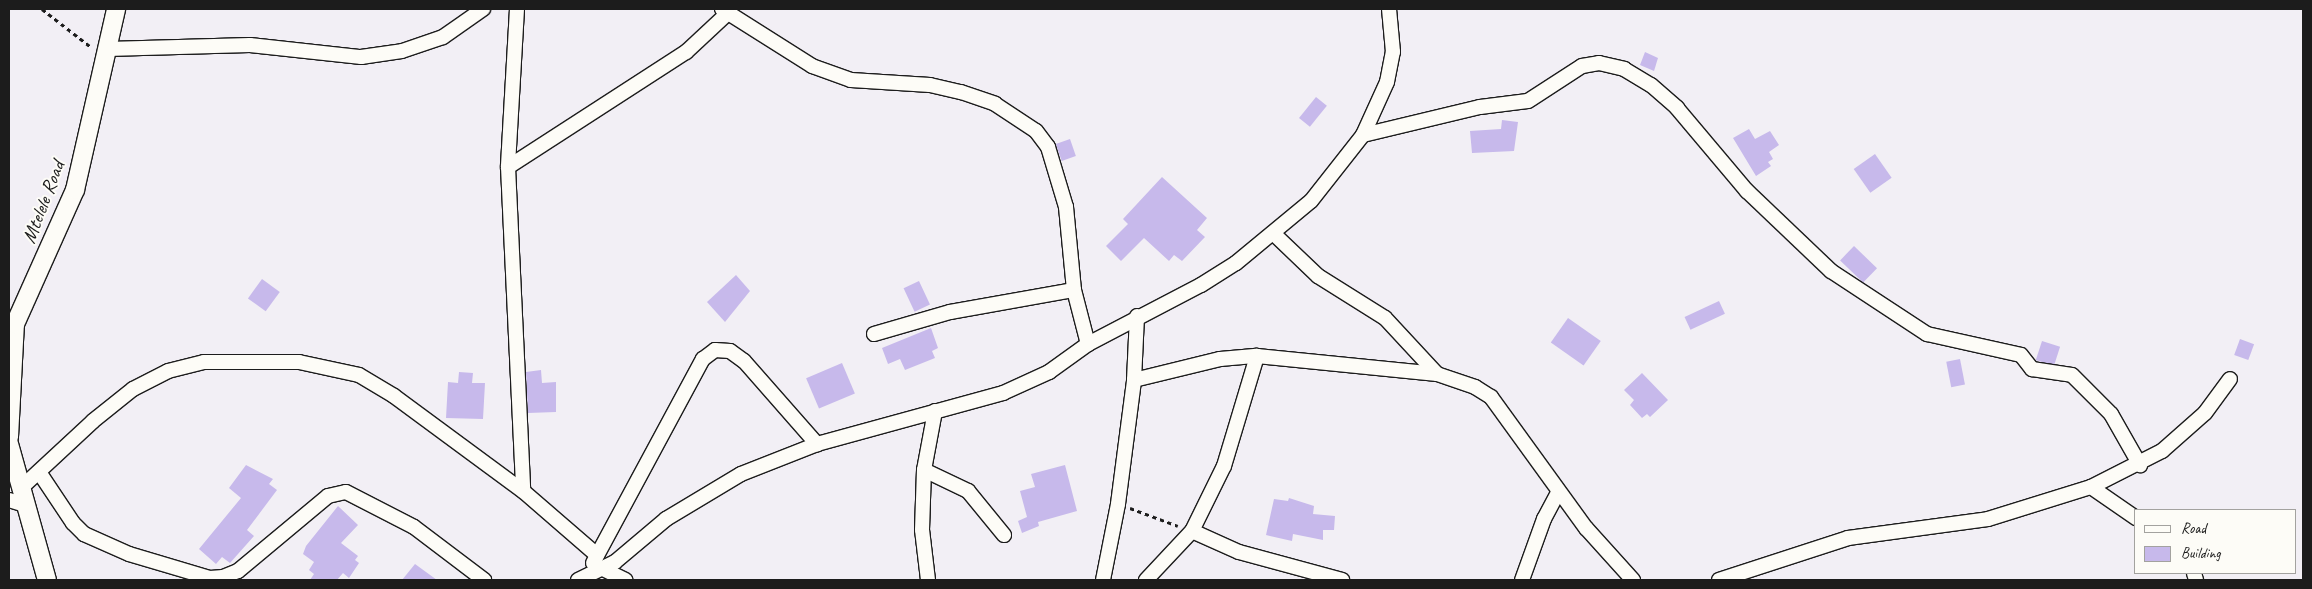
<!DOCTYPE html>
<html>
<head>
<meta charset="utf-8">
<style>
	body { margin:0 }
	#map { position:relative; width:2312px; height:589px; overflow:hidden; background:#f2eff5; font-family:Caveat,sans-serif }
	div>[style] { position:absolute }
	.building>* { inset:0; background:#c7b9eb; transform-origin:0 0 }
	.path>* { height:3px; margin-top:-1.5px; transform-origin:0; background:repeating-linear-gradient(90deg,#1c1c1c 0 4px,transparent 0 8px) }
	.roads { filter:drop-shadow(1px 0 #1c1c1c) drop-shadow(-1px 0 #1c1c1c) drop-shadow(0 1px #1c1c1c) drop-shadow(0 -1px #1c1c1c) }
	.minor>* { height:14px; margin:-7px; padding:0 7px; transform-origin:7px; border-radius:7px; background:#fdfcf7 }
	.tertiary>* { height:18px; margin:-9px; padding:0 9px; transform-origin:9px; border-radius:9px; background:#fdfcf7 }
	span { translate:-50% -50%; white-space:nowrap; text-align:center; line-height:1.15; -webkit-text-stroke:4px #fdfcf7; paint-order:stroke }
	.street-label { font-size:20px; color:#1c1c1c }
	.frame { position:absolute; inset:0; border:10px solid #1c1c1c; pointer-events:none }
	.legend { position:absolute; left:2134px; top:509px; width:162px; height:65px; box-sizing:border-box; background:#fdfcf7; border:1px solid #a3a29f; margin:0; padding:6px 9px; list-style:none; font-size:15px; color:#1c1c1c }
	.legend li { display:flex; align-items:center; gap:10px; height:25px }
	.legend b { width:25px; border:1px solid #a3a29f }
</style>
</head>
<body>
<div id="map">
	<div class="building">
		<i style="clip-path:polygon(1645px 52px,1658px 58px,1654px 71px,1640px 65px)"></i>
		<i style="left:1316px;top:97px;width:14px;height:27px;rotate:39deg"></i>
		<i style="clip-path:polygon(1502px 120px,1518px 122px,1514px 151px,1472px 153px,1470px 131px,1501px 129px)"></i>
		<i style="clip-path:polygon(1749px 129px,1755px 139px,1770px 131px,1779px 145px,1769px 152px,1773px 159px,1768px 162px,1771px 166px,1756px 176px,1733px 138px)"></i>
		<i style="left:1070px;top:139px;width:18px;height:15px;rotate:71deg"></i>
		<i style="left:1875px;top:154px;width:29px;height:26px;rotate:55deg"></i>
		<i style="clip-path:polygon(1162px 177px,1207px 218px,1197px 230px,1205px 237px,1182px 261px,1174px 255px,1169px 261px,1144px 238px,1121px 261px,1106px 246px,1128px 224px,1123px 219px)"></i>
		<i style="left:1854px;top:246px;width:32px;height:20px;rotate:44deg"></i>
		<i style="clip-path:polygon(736px 275px,750px 291px,725px 322px,707px 302px)"></i>
		<i style="left:262px;top:279px;width:22px;height:24px;rotate:36deg"></i>
		<i style="left:919px;top:281px;width:26px;height:17px;rotate:65deg"></i>
		<i style="left:1719px;top:301px;width:14px;height:38px;rotate:65deg"></i>
		<i style="left:1568px;top:318px;width:40px;height:30px;rotate:35deg"></i>
		<i style="clip-path:polygon(931px 328px,938px 348px,932px 351px,935px 358px,905px 370px,900px 359px,888px 364px,882px 348px)"></i>
		<i style="left:2240px;top:339px;width:15px;height:17px;rotate:20deg"></i>
		<i style="left:2042px;top:341px;width:19px;height:20px;rotate:18deg"></i>
		<i style="left:1960px;top:359px;width:26px;height:14px;rotate:79deg"></i>
		<i style="left:842px;top:363px;width:33px;height:39px;rotate:67deg"></i>
		<i style="clip-path:polygon(541px 370px,542px 383px,556px 382px,556px 412px,528px 413px,526px 372px)"></i>
		<i style="clip-path:polygon(459px 372px,473px 373px,472px 383px,485px 383px,483px 419px,446px 418px,448px 382px,458px 383px)"></i>
		<i style="clip-path:polygon(1642px 373px,1668px 400px,1650px 417px,1647px 414px,1642px 418px,1630px 405px,1634px 400px,1624px 390px)"></i>
		<i style="clip-path:polygon(246px 465px,273px 479px,269px 484px,277px 490px,247px 530px,254px 536px,230px 563px,222px 557px,216px 564px,199px 549px,241px 498px,229px 488px)"></i>
		<i style="clip-path:polygon(1065px 465px,1077px 511px,1038px 522px,1039px 526px,1022px 533px,1018px 521px,1027px 517px,1020px 491px,1035px 487px,1031px 474px)"></i>
		<i style="clip-path:polygon(1289px 498px,1314px 506px,1313px 514px,1335px 516px,1334px 530px,1323px 530px,1323px 540px,1293px 534px,1292px 541px,1266px 535px,1274px 499px,1288px 501px)"></i>
		<i style="clip-path:polygon(338px 506px,358px 525px,341px 543px,358px 556px,355px 560px,359px 563px,349px 578px,343px 573px,337px 580px,310px 580px,314px 574px,309px 570px,314px 562px,303px 554px,306px 546px)"></i>
		<i style="clip-path:polygon(415px 564px,437px 580px,402px 580px)"></i>
	</div>
	<div class="path">
		<i style="left:42px;top:9px;width:62px;rotate:37.8deg"></i>
		<i style="left:1130px;top:508px;width:51px;rotate:20.6deg"></i>
	</div>
	<div class="roads">
		<div class="minor">
			<i style="left:517px;top:9px;width:158px;rotate:93.3deg"></i>
			<i style="left:508px;top:167px;width:324px;rotate:87.3deg"></i>
			<i style="left:722px;top:9px;width:107px;rotate:32.3deg"></i>
			<i style="left:812px;top:66px;width:41px;rotate:19.7deg"></i>
			<i style="left:851px;top:80px;width:79px;rotate:3.6deg"></i>
			<i style="left:930px;top:85px;width:32px;rotate:13deg"></i>
			<i style="left:961px;top:92px;width:36px;rotate:19deg"></i>
			<i style="left:995px;top:104px;width:49px;rotate:33.4deg"></i>
			<i style="left:1036px;top:131px;width:20px;rotate:53deg"></i>
			<i style="left:1048px;top:147px;width:63px;rotate:73.3deg"></i>
			<i style="left:1066px;top:207px;width:83px;rotate:84.5deg"></i>
			<i style="left:1074px;top:290px;width:56px;rotate:75.5deg"></i>
			<i style="left:107px;top:49px;width:143px;rotate:-1.6deg"></i>
			<i style="left:250px;top:45px;width:112px;rotate:6.2deg"></i>
			<i style="left:361px;top:57px;width:41px;rotate:-8.3deg"></i>
			<i style="left:402px;top:51px;width:43px;rotate:-18.9deg"></i>
			<i style="left:443px;top:37px;width:49px;rotate:-35deg"></i>
			<i style="left:1363px;top:135px;width:120px;rotate:-13.5deg"></i>
			<i style="left:1480px;top:107px;width:48px;rotate:-7.1deg"></i>
			<i style="left:1528px;top:101px;width:64px;rotate:-32.9deg"></i>
			<i style="left:1582px;top:66px;width:17px;rotate:-10deg"></i>
			<i style="left:1599px;top:63px;width:26px;rotate:13deg"></i>
			<i style="left:1624px;top:69px;width:31px;rotate:31deg"></i>
			<i style="left:1651px;top:85px;width:35px;rotate:41deg"></i>
			<i style="left:1677px;top:108px;width:109px;rotate:49.9deg"></i>
			<i style="left:1747px;top:191px;width:116px;rotate:43.6deg"></i>
			<i style="left:1831px;top:271px;width:115px;rotate:33.3deg"></i>
			<i style="left:1927px;top:334px;width:96px;rotate:12.6deg"></i>
			<i style="left:2021px;top:355px;width:18px;rotate:52deg"></i>
			<i style="left:2032px;top:369px;width:40px;rotate:8.5deg"></i>
			<i style="left:2072px;top:375px;width:55px;rotate:45deg"></i>
			<i style="left:2111px;top:414px;width:59px;rotate:60.4deg"></i>
			<i style="left:508px;top:167px;width:212px;rotate:-32.9deg"></i>
			<i style="left:686px;top:52px;width:57px;rotate:-42.9deg"></i>
			<i style="left:1274px;top:234px;width:61px;rotate:43.7deg"></i>
			<i style="left:1318px;top:276px;width:79px;rotate:32.1deg"></i>
			<i style="left:1385px;top:318px;width:76px;rotate:47.1deg"></i>
			<i style="left:1437px;top:374px;width:40px;rotate:18.9deg"></i>
			<i style="left:1475px;top:387px;width:19px;rotate:32deg"></i>
			<i style="left:1491px;top:397px;width:162px;rotate:54.1deg"></i>
			<i style="left:1586px;top:528px;width:70px;rotate:47.9deg"></i>
			<i style="left:874px;top:334px;width:79px;rotate:-16.1deg"></i>
			<i style="left:950px;top:312px;width:126px;rotate:-10.1deg"></i>
			<i style="left:1134px;top:380px;width:89px;rotate:-13.7deg"></i>
			<i style="left:1220px;top:359px;width:37px;rotate:-5deg"></i>
			<i style="left:1257px;top:356px;width:181px;rotate:5.7deg"></i>
			<i style="left:924px;top:470px;width:49px;rotate:25.5deg"></i>
			<i style="left:968px;top:491px;width:57px;rotate:50.7deg"></i>
			<i style="left:39px;top:472px;width:61px;rotate:56.3deg"></i>
			<i style="left:73px;top:523px;width:16px;rotate:45deg"></i>
			<i style="left:84px;top:534px;width:49px;rotate:24deg"></i>
			<i style="left:129px;top:554px;width:84px;rotate:16.5deg"></i>
			<i style="left:210px;top:578px;width:13px;rotate:-4deg"></i>
			<i style="left:223px;top:577px;width:16px;rotate:-22deg"></i>
			<i style="left:238px;top:571px;width:117px;rotate:-39.8deg"></i>
			<i style="left:328px;top:496px;width:18px;rotate:-13deg"></i>
			<i style="left:346px;top:492px;width:76px;rotate:27.2deg"></i>
			<i style="left:414px;top:527px;width:88px;rotate:37.1deg"></i>
			<i style="left:2091px;top:487px;width:55px;rotate:34.6deg"></i>
			<i style="left:21px;top:488px;width:98px;rotate:-42.9deg"></i>
			<i style="left:93px;top:421px;width:51px;rotate:-38.7deg"></i>
			<i style="left:133px;top:389px;width:39px;rotate:-27deg"></i>
			<i style="left:168px;top:371px;width:37px;rotate:-14deg"></i>
			<i style="left:204px;top:362px;width:95px"></i>
			<i style="left:299px;top:362px;width:61px;rotate:12.2deg"></i>
			<i style="left:359px;top:375px;width:41px;rotate:31deg"></i>
			<i style="left:394px;top:396px;width:160px;rotate:36.4deg"></i>
			<i style="left:523px;top:491px;width:98px;rotate:40.9deg"></i>
			<i style="left:9px;top:500px;width:17px;rotate:17deg"></i>
			<i style="left:1192px;top:531px;width:51px;rotate:24.1deg"></i>
			<i style="left:1239px;top:552px;width:107px;rotate:15.2deg"></i>
			<i style="left:593px;top:563px;width:232px;rotate:-61.7deg"></i>
			<i style="left:703px;top:359px;width:15px;rotate:-37deg"></i>
			<i style="left:715px;top:350px;width:15px;rotate:4deg"></i>
			<i style="left:730px;top:351px;width:17px;rotate:36deg"></i>
			<i style="left:744px;top:361px;width:111px;rotate:48.7deg"></i>
			<i style="left:603px;top:569px;width:25px;rotate:26deg"></i>
			<i style="left:2194px;top:573px;width:7px;rotate:74deg"></i>
			<i style="left:578px;top:580px;width:41px;rotate:-25.9deg"></i>
			<i style="left:615px;top:562px;width:67px;rotate:-40.1deg"></i>
			<i style="left:666px;top:519px;width:87px;rotate:-31deg"></i>
			<i style="left:741px;top:474px;width:82px;rotate:-21.5deg"></i>
			<i style="left:817px;top:444px;width:193px;rotate:-15.3deg"></i>
			<i style="left:1003px;top:393px;width:51px;rotate:-24.5deg"></i>
			<i style="left:1049px;top:372px;width:48px;rotate:-35.7deg"></i>
			<i style="left:1088px;top:344px;width:127px;rotate:-27.6deg"></i>
			<i style="left:1201px;top:285px;width:41px;rotate:-32.2deg"></i>
			<i style="left:1236px;top:263px;width:97px;rotate:-39.6deg"></i>
			<i style="left:1311px;top:201px;width:84px;rotate:-51.8deg"></i>
			<i style="left:1363px;top:135px;width:58px;rotate:-65.6deg"></i>
			<i style="left:1387px;top:82px;width:31px;rotate:-79deg"></i>
			<i style="left:1393px;top:52px;width:43px;rotate:-95.3deg"></i>
			<i style="left:928px;top:580px;width:50px;rotate:-96.8deg"></i>
			<i style="left:922px;top:530px;width:60px;rotate:-88.1deg"></i>
			<i style="left:924px;top:470px;width:60px;rotate:-79.4deg"></i>
			<i style="left:1103px;top:580px;width:77px;rotate:-78.8deg"></i>
			<i style="left:1118px;top:504px;width:125px;rotate:-82.6deg"></i>
			<i style="left:1134px;top:380px;width:64px;rotate:-87.3deg"></i>
			<i style="left:1146px;top:580px;width:67px;rotate:-46.8deg"></i>
			<i style="left:1192px;top:531px;width:72px;rotate:-63.8deg"></i>
			<i style="left:1224px;top:466px;width:115px;rotate:-73.3deg"></i>
			<i style="left:1522px;top:580px;width:65px;rotate:-70.2deg"></i>
			<i style="left:1544px;top:519px;width:30px;rotate:-62deg"></i>
			<i style="left:1719px;top:580px;width:136px;rotate:-18deg"></i>
			<i style="left:1848px;top:538px;width:141px;rotate:-7.7deg"></i>
			<i style="left:1988px;top:519px;width:108px;rotate:-17.3deg"></i>
			<i style="left:2091px;top:487px;width:80px;rotate:-26.9deg"></i>
			<i style="left:2162px;top:451px;width:57px;rotate:-41.5deg"></i>
			<i style="left:2205px;top:413px;width:42px;rotate:-53.7deg"></i>
		</div>
		<div class="tertiary">
			<i style="left:9px;top:437px;width:113px;rotate:-87deg"></i>
			<i style="left:15px;top:324px;width:147px;rotate:-65.9deg"></i>
			<i style="left:75px;top:190px;width:186px;rotate:-77.2deg"></i>
			<i style="left:9px;top:444px;width:141px;rotate:74.4deg"></i>
		</div>
	</div>
	<div class="street-label">
		<span style="left:43px;top:202px;rotate:-69deg">Mtelele Road</span>
	</div>
	<div class="frame"></div>
	<ul class="legend">
	<li><b style="height:6px;background:#fdfcf7"></b>Road</li>
	<li><b style="height:14px;background:#c7b9eb"></b>Building</li>
	</ul>
</div>
</body>
</html>
